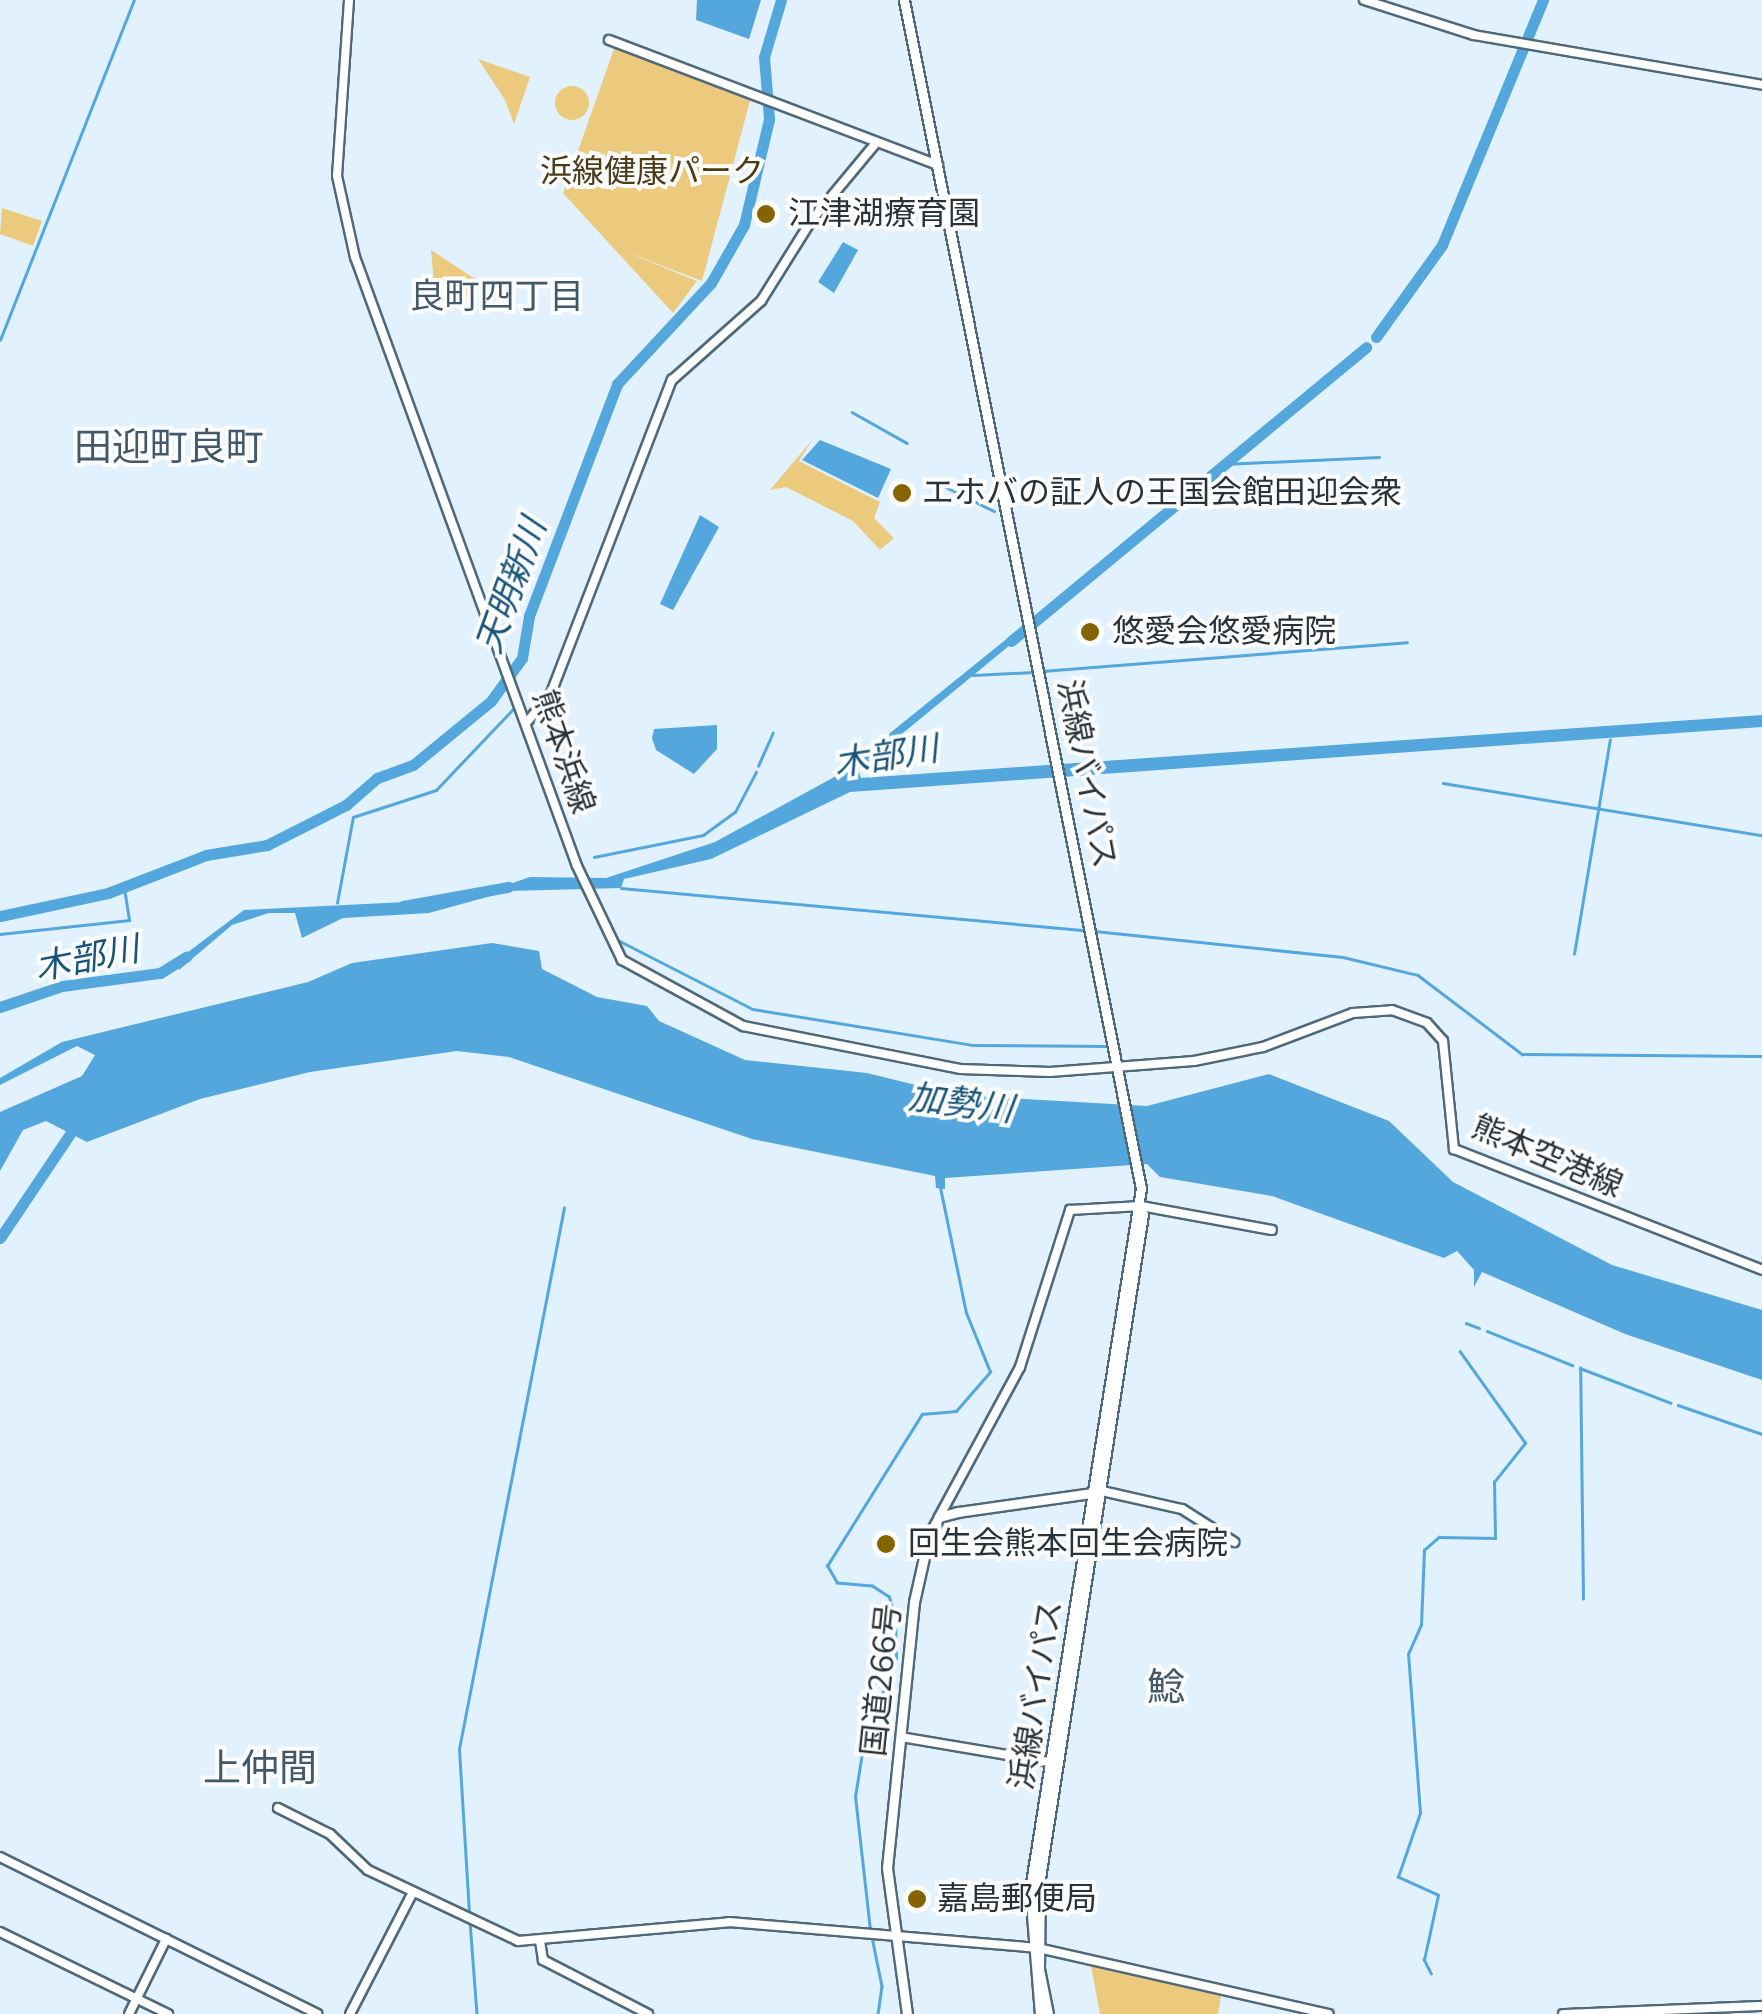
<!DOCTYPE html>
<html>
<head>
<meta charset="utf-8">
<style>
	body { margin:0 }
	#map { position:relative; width:1762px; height:2014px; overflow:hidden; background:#e1f2fe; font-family:"Nunito Sans","Noto Sans JP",sans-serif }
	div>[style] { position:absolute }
	.green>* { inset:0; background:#ecca7d }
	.round { border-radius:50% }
	.water>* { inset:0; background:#54a7dc }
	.stream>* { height:2.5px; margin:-1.25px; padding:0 1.25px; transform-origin:1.25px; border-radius:1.25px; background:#54a7dc }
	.river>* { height:11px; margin:-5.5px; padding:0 5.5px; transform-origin:5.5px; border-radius:5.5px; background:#54a7dc }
	.roads { filter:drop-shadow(2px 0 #50697a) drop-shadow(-2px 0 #50697a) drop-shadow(0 2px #50697a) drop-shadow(0 -2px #50697a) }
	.secondary>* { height:8px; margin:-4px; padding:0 4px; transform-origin:4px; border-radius:4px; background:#fff }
	.highway>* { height:9px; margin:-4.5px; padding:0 4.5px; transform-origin:4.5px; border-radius:4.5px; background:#fff }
	.dots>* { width:28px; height:28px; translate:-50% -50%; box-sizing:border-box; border:5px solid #fcfcfc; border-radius:50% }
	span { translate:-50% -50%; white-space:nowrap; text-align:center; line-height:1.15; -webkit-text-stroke:8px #fcfcfc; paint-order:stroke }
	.park-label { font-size:32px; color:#4b3b17 }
	.poi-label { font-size:32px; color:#27323a }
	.left { translate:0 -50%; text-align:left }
	.street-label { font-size:32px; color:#27323a }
	.neighbourhood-label { font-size:35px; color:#41596b }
	.water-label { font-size:35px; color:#165579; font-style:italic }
	.quarter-label { font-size:38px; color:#41596b }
</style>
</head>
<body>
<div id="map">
	<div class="green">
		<i style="clip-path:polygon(615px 46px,751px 97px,702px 281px,621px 250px,697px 281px,673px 313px,563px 193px)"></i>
		<i style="clip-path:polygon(478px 59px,530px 77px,514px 124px,505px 100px)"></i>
		<i class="round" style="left:555px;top:86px;width:34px;height:34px"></i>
		<i style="clip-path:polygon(2px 208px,42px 221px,33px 246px,0 234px)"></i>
		<i style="clip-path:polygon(431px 250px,480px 282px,471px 299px,434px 283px)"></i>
		<i style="clip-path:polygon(813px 439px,799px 461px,880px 502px,874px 518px,894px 538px,880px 550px,853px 521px,786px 487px,770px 490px)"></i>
		<i style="clip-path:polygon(1091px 1966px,1221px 1996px,1218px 2014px,1100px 2014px)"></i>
	</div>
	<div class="water">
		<i style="clip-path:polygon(697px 0,761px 0,749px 39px,696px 20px)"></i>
		<i style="clip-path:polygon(843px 242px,858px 250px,834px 293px,818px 282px)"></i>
		<i style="clip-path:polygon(820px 440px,891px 469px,878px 498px,802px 460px)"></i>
		<i style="clip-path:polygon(700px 515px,719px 527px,673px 610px,660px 604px)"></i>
		<i style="clip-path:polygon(1019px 629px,1021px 636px,858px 770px,861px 778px,1762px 715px,1762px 727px,850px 792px,711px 859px,624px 879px,621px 888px,509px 891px,429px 913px,343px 918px,302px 938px,295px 913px,269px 913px,232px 925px,179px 970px,176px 961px,244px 910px,466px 899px,530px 877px,606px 878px,715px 842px,838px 775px)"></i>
		<i style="clip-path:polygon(717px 725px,717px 749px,694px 774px,656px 750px,652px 738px,654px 729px)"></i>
		<i style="clip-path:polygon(492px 943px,539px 951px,542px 969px,597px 997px,647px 1006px,659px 1021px,745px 1060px,867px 1073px,956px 1095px,1147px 1106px,1269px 1074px,1389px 1121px,1453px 1182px,1612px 1265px,1762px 1310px,1762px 1380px,1625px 1334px,1482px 1272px,1474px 1287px,1474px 1270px,1457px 1251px,1444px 1258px,1272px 1196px,1160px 1177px,1147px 1164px,945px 1178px,945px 1189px,936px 1188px,935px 1176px,752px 1139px,509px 1057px,457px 1051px,310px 1072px,200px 1099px,87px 1142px,46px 1121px,23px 1130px,0 1171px,0 1112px,82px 1076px,95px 1055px,77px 1046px,0 1085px,0 1078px,62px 1042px,308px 982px,352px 963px)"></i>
	</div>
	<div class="stream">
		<i style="left:0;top:340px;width:365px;rotate:-68.5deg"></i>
		<i style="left:852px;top:412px;width:63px;rotate:29.4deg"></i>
		<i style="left:1223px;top:464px;width:156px;rotate:-2.6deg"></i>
		<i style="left:944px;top:486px;width:56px;rotate:26.6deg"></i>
		<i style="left:1042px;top:671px;width:366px;rotate:-4.5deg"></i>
		<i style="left:973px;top:675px;width:61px;rotate:-2.8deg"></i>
		<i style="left:758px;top:766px;width:36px;rotate:-66deg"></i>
		<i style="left:1443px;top:783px;width:323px;rotate:9.3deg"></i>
		<i style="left:594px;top:857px;width:111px;rotate:-11.4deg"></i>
		<i style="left:703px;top:835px;width:39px;rotate:-36deg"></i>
		<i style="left:735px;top:812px;width:45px;rotate:-62.3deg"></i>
		<i style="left:582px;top:888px;width:37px;rotate:63deg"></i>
		<i style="left:621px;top:888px;width:468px;rotate:5.2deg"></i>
		<i style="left:337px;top:903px;width:87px;rotate:-79.5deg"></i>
		<i style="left:353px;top:817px;width:87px;rotate:-18deg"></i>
		<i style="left:436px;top:790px;width:113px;rotate:-46.4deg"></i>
		<i style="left:1095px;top:931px;width:249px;rotate:6deg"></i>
		<i style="left:1343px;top:957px;width:77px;rotate:13.5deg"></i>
		<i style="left:1418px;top:975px;width:131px;rotate:37.2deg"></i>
		<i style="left:1522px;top:1054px;width:240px;rotate:0.5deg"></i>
		<i style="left:0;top:934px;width:130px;rotate:-6.2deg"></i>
		<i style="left:129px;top:920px;width:33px;rotate:-99deg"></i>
		<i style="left:614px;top:938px;width:156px;rotate:27.1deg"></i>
		<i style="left:753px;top:1009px;width:223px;rotate:9.3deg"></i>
		<i style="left:973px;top:1045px;width:133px;rotate:0.4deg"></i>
		<i style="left:1574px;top:954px;width:217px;rotate:-80.5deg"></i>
		<i style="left:1466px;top:1323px;width:14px;rotate:21deg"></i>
		<i style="left:1487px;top:1331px;width:92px;rotate:21.8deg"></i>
		<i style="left:1678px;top:1405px;width:89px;rotate:19deg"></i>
		<i style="left:1583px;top:1599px;width:231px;rotate:-90.7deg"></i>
		<i style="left:1580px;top:1368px;width:97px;rotate:21deg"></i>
		<i style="left:469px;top:1913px;width:164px;rotate:-93.5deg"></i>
		<i style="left:459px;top:1749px;width:551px;rotate:-79.02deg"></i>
		<i style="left:470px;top:1921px;width:93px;rotate:85.7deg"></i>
		<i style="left:870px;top:1930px;width:134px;rotate:-96.4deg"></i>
		<i style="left:855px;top:1797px;width:58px;rotate:-81deg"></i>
		<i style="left:864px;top:1740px;width:88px;rotate:-68.7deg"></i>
		<i style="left:896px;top:1658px;width:40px;rotate:-91.4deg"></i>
		<i style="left:895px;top:1618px;width:22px;rotate:-106deg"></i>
		<i style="left:889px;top:1597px;width:20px;rotate:-147deg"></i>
		<i style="left:872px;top:1586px;width:35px;rotate:-175deg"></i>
		<i style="left:837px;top:1583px;width:20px;rotate:-120deg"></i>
		<i style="left:827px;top:1566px;width:179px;rotate:-58deg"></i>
		<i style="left:922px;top:1414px;width:34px;rotate:-5deg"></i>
		<i style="left:956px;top:1411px;width:52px;rotate:-48.9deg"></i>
		<i style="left:990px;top:1372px;width:64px;rotate:-112.1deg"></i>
		<i style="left:966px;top:1313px;width:128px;rotate:-101.7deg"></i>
		<i style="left:872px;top:1937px;width:50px;rotate:78.5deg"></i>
		<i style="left:882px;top:1986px;width:28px;rotate:98deg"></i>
		<i style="left:1431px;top:1974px;width:16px;rotate:-117deg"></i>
		<i style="left:1424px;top:1960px;width:66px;rotate:-77.8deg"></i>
		<i style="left:1438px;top:1895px;width:44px;rotate:-155.8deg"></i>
		<i style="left:1398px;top:1877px;width:68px;rotate:-71deg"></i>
		<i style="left:1420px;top:1813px;width:159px;rotate:-94.3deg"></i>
		<i style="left:1408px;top:1654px;width:32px;rotate:-66deg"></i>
		<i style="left:1421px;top:1625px;width:75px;rotate:-87.7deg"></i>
		<i style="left:1424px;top:1550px;width:20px;rotate:-41deg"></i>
		<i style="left:1439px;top:1537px;width:56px;rotate:1deg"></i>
		<i style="left:1495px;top:1538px;width:56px;rotate:-91deg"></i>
		<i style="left:1494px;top:1482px;width:50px;rotate:-51.5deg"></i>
		<i style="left:1525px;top:1443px;width:112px;rotate:-125.5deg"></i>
	</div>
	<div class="river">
		<i style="left:1376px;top:337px;width:113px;rotate:-54.3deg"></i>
		<i style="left:1442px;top:245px;width:265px;rotate:-67.6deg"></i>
		<i style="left:1011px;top:641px;width:461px;rotate:-39.6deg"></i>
		<i style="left:403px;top:906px;width:107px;rotate:-10.3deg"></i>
		<i style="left:0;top:916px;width:110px;rotate:-12deg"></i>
		<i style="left:108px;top:893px;width:105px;rotate:-21.2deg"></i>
		<i style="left:206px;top:855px;width:62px;rotate:-9.3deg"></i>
		<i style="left:267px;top:845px;width:89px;rotate:-26.9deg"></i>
		<i style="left:346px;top:805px;width:41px;rotate:-41.1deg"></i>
		<i style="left:377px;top:778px;width:38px;rotate:-20deg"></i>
		<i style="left:413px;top:765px;width:101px;rotate:-39.4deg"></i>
		<i style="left:491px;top:701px;width:53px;rotate:-54.2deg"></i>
		<i style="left:522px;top:658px;width:43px;rotate:-80.5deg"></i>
		<i style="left:529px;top:616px;width:248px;rotate:-69.2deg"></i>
		<i style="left:617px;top:384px;width:138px;rotate:-47.1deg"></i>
		<i style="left:711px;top:283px;width:67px;rotate:-60.4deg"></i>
		<i style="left:744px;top:225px;width:109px;rotate:-76.7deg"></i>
		<i style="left:769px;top:119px;width:62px;rotate:-94.6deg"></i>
		<i style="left:764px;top:57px;width:59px;rotate:-73.4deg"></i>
		<i style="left:0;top:1007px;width:65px;rotate:-18.7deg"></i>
		<i style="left:62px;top:986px;width:99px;rotate:-7.6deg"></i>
		<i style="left:160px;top:973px;width:31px;rotate:-32deg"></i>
		<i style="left:0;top:1238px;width:140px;rotate:-56.1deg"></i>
	</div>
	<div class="roads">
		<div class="secondary">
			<i style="left:349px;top:0;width:176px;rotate:93.9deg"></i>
			<i style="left:337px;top:176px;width:83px;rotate:77.5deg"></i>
			<i style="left:355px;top:257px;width:648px;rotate:69.97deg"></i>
			<i style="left:577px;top:866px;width:104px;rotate:64.4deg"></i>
			<i style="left:622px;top:960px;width:138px;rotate:28.6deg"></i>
			<i style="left:743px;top:1026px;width:221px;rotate:11.2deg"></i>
			<i style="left:960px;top:1069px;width:90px;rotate:1.9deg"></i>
			<i style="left:1050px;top:1072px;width:144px;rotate:-4.4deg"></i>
			<i style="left:1194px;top:1061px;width:70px;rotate:-11.5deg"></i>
			<i style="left:1263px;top:1047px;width:96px;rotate:-20.7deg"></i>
			<i style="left:1353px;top:1013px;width:39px;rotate:-4deg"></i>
			<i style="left:1392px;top:1010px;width:37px;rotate:20deg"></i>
			<i style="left:1427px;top:1023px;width:24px;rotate:48deg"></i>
			<i style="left:1443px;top:1041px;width:109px;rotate:84.2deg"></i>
			<i style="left:1454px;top:1149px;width:331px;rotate:21.4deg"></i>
			<i style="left:1364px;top:0;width:115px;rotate:17.7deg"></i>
			<i style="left:1474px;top:35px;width:292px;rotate:9.8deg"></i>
			<i style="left:609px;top:40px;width:352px;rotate:20.8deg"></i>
			<i style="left:527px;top:722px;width:38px;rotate:-50deg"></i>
			<i style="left:551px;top:693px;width:336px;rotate:-68.9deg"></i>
			<i style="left:672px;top:380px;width:119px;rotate:-41.6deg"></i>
			<i style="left:761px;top:301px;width:94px;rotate:-58deg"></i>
			<i style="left:811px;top:221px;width:102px;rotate:-50.2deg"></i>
			<i style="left:1102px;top:1491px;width:82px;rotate:12.7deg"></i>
			<i style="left:1182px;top:1509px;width:62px;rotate:32.4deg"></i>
			<i style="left:939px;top:1517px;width:170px;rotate:-61.6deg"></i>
			<i style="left:1020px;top:1367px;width:165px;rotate:-72.3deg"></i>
			<i style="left:1070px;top:1210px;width:71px;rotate:-3.2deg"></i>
			<i style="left:1141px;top:1206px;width:133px;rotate:10.4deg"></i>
			<i style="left:901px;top:1737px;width:155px;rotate:9.6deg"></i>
			<i style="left:278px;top:1808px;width:58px;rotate:26.6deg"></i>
			<i style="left:330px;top:1834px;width:52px;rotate:43.5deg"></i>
			<i style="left:368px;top:1870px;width:166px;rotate:25.3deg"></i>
			<i style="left:518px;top:1941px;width:212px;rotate:-5.1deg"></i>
			<i style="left:729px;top:1922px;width:310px;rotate:4.8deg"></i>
			<i style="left:1038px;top:1948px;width:298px;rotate:12.8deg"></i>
			<i style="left:0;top:1857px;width:354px;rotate:26.3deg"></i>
			<i style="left:0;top:1932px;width:187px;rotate:26deg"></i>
			<i style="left:540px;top:1941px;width:19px;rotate:81deg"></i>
			<i style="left:543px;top:1960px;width:118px;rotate:27.2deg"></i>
			<i style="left:129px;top:2014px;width:84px;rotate:-63.7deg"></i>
			<i style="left:350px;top:2014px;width:137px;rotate:-62.7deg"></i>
			<i style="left:1563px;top:2014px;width:199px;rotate:-2.3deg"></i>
		</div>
		<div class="highway">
			<i style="left:904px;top:0;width:1211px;rotate:78.72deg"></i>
			<i style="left:1141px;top:1188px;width:711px;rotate:98.99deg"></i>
			<i style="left:1030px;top:1890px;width:124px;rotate:85.4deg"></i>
			<i style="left:907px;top:2014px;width:147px;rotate:-97.8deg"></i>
			<i style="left:887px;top:1868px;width:267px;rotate:-84.2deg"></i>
			<i style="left:914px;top:1602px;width:69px;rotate:-77.4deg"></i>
			<i style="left:929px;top:1535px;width:21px;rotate:-61deg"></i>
			<i style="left:939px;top:1517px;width:20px;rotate:-15deg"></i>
			<i style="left:958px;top:1512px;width:142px;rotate:-8.1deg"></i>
			<i style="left:1048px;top:2014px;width:46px;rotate:-101.3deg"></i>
			<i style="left:1039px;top:1969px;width:91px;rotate:-89.4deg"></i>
			<i style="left:1040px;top:1878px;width:672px;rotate:-81.18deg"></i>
		</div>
	</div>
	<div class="dots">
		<i style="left:766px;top:214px;background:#856400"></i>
		<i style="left:902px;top:493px;background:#856400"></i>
		<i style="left:1090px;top:632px;background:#856400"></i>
		<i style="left:886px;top:1544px;background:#856400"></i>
		<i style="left:917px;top:1899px;background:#856400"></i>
	</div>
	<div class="park-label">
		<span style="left:652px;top:172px">浜線健康パーク</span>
	</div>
	<div class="poi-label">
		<span class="left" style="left:788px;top:214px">江津湖療育園</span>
		<span class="left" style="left:922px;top:493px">エホバの証人の王国会館田迎会衆</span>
		<span class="left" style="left:1112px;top:632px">悠愛会悠愛病院</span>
		<span class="left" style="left:908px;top:1544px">回生会熊本回生会病院</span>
		<span class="left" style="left:937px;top:1899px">嘉島郵便局</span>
	</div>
	<div class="street-label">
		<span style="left:563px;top:752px;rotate:71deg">熊本浜線</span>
		<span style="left:1086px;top:774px;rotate:79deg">浜線バイパス</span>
		<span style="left:1547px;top:1157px;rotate:23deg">熊本空港線</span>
		<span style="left:882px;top:1680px;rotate:-84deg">国道266号</span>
		<span style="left:1037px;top:1695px;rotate:-81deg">浜線バイパス</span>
	</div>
	<div class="neighbourhood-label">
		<span style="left:497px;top:297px">良町四丁目</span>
	</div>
	<div class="water-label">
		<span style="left:512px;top:586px;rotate:-70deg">天明新川</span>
		<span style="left:886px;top:757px;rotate:-9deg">木部川</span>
		<span style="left:87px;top:959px;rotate:-11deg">木部川</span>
		<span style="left:961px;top:1104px;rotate:7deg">加勢川</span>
	</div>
	<div class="quarter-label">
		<span style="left:169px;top:448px">田迎町良町</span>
		<span style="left:1166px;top:1688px">鯰</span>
		<span style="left:260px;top:1769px">上仲間</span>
	</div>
</div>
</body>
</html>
